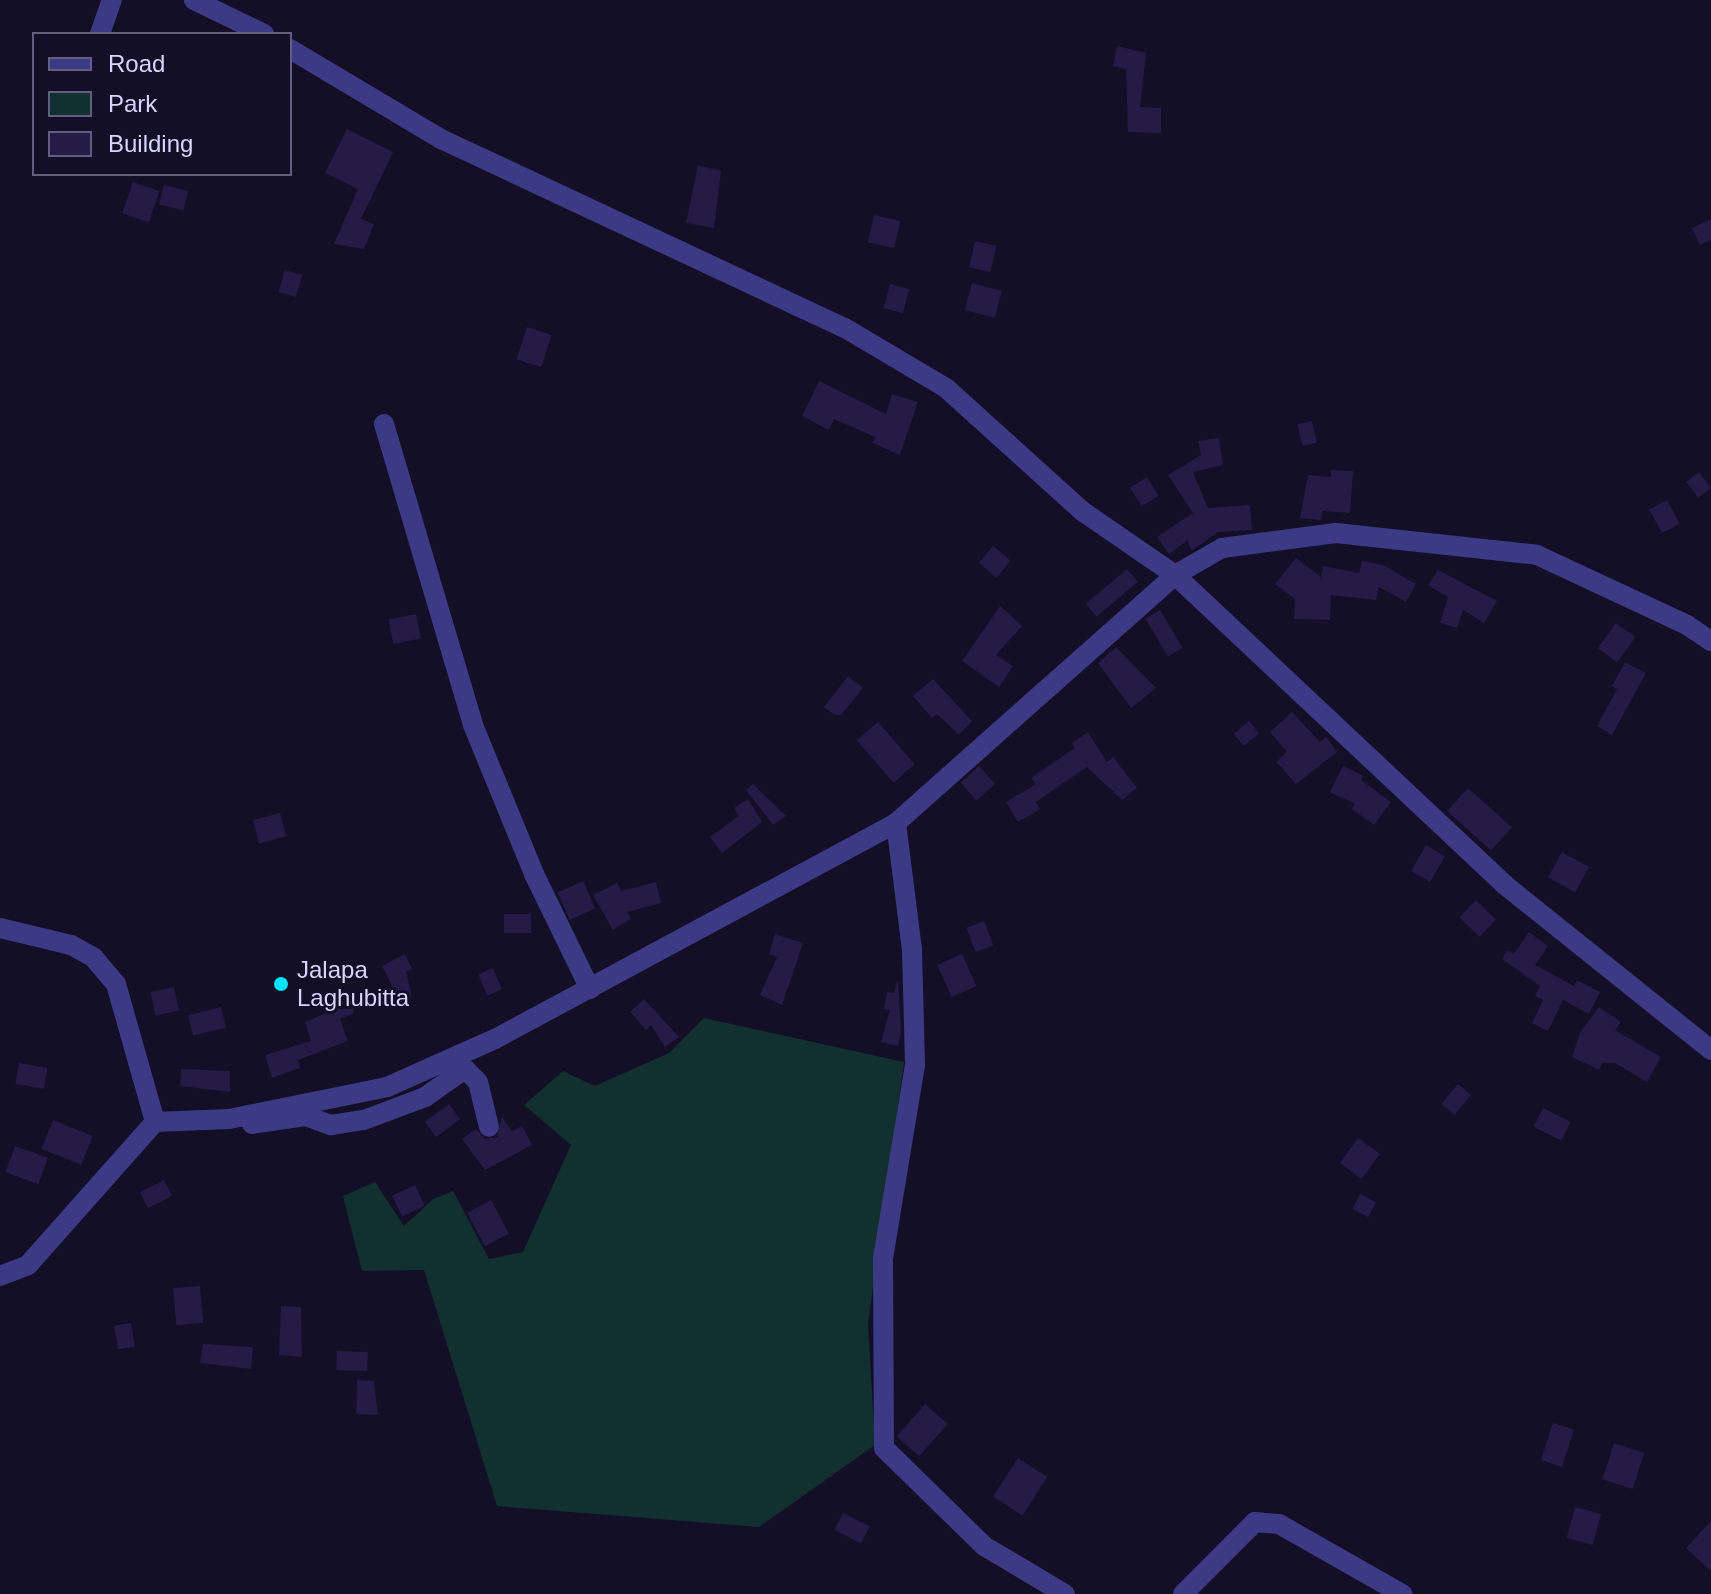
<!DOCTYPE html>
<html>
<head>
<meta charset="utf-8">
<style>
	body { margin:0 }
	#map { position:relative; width:1711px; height:1594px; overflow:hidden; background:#130f26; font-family:Arial,sans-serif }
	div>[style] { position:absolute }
	.green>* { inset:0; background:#12302f }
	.building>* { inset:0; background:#241b47; transform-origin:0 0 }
	.minor>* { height:20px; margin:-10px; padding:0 10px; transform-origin:10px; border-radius:10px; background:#3d3a85 }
	.dots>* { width:22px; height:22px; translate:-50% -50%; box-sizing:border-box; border:4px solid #130f26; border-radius:50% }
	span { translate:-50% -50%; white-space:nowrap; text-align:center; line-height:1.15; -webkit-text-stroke:6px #130f26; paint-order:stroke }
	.poi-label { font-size:24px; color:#d9d4ff }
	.left { translate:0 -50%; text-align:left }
	.legend { position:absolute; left:32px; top:32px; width:260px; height:144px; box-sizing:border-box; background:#130f26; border:2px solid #625e7d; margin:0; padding:10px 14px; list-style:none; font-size:24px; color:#d9d4ff }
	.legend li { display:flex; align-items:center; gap:16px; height:40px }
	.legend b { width:40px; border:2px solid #625e7d }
</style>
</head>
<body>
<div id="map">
	<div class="green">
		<i style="clip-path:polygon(704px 1018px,904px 1062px,868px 1324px,875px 1445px,759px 1527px,497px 1506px,424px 1270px,362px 1271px,343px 1196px,375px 1182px,404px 1226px,433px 1199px,453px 1191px,489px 1259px,523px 1252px,571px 1145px,524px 1105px,563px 1071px,595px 1086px,669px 1053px)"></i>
	</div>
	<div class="building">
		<i style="clip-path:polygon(1117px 46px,1146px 53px,1140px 107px,1161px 108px,1161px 133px,1128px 132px,1126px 69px,1113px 66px)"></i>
		<i style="clip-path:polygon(347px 129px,393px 152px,361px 219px,374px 224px,364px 249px,334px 244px,358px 189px,325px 173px)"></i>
		<i style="clip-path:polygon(698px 165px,721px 171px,714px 228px,686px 223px)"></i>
		<i style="left:133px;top:182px;width:28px;height:33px;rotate:19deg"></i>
		<i style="left:164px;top:185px;width:25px;height:20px;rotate:14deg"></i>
		<i style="left:874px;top:215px;width:27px;height:28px;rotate:13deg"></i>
		<i style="clip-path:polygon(1711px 219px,1711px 240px,1700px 245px,1692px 228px)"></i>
		<i style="left:975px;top:241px;width:22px;height:27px;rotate:13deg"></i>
		<i style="left:285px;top:270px;width:18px;height:23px;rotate:16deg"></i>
		<i style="left:972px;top:283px;width:31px;height:28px;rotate:15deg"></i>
		<i style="left:890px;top:284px;width:20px;height:25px;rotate:15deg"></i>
		<i style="left:527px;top:327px;width:26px;height:34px;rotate:18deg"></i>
		<i style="clip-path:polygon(819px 381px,886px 414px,892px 394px,918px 402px,900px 455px,873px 443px,875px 437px,834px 419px,829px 430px,802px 416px)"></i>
		<i style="left:1312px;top:421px;width:22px;height:15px;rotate:77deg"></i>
		<i style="clip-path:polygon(1219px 438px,1223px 465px,1193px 472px,1208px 508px,1250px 505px,1252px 530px,1218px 532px,1191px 551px,1188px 540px,1169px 554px,1157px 537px,1193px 513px,1168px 475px,1201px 455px,1198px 441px)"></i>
		<i style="clip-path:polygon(1331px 470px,1353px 471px,1350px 513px,1322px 511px,1321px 520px,1300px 518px,1308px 475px,1331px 477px)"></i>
		<i style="left:1699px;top:472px;width:20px;height:16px;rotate:53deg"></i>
		<i style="left:1147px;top:477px;width:22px;height:20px;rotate:58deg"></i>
		<i style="left:1667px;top:500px;width:27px;height:20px;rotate:62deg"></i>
		<i style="left:993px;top:546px;width:23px;height:22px;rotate:40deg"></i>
		<i style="clip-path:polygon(1296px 558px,1321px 577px,1323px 566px,1359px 573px,1362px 561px,1383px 565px,1416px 584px,1406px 602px,1379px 587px,1376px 600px,1331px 595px,1330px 620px,1294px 619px,1295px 599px,1275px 584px)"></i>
		<i style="left:1127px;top:569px;width:17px;height:54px;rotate:50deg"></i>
		<i style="clip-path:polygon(1438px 570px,1497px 601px,1484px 623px,1463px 610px,1457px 628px,1440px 623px,1448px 597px,1428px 585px)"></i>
		<i style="clip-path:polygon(1000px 606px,1022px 626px,996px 655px,1013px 666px,999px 687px,962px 661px)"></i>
		<i style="left:1160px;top:610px;width:44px;height:17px;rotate:59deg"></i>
		<i style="left:416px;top:614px;width:25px;height:28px;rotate:79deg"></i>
		<i style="left:1616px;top:623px;width:24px;height:31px;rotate:36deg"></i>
		<i style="clip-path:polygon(1116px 647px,1156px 688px,1131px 708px,1098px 663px)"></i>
		<i style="clip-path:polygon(1625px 662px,1646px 673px,1612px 735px,1597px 726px,1617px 689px,1612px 686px)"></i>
		<i style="clip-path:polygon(848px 676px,863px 688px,841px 715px,835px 715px,824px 707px)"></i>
		<i style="clip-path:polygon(933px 679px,972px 721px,959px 735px,937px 714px,932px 718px,913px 696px)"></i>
		<i style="clip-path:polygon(1292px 712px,1320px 742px,1326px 737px,1337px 752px,1296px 784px,1276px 762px,1287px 752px,1270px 732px)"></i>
		<i style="left:1249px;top:721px;width:16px;height:20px;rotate:50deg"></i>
		<i style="left:878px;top:722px;width:56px;height:28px;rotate:49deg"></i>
		<i style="clip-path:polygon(1088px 732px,1107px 762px,1113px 757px,1137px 788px,1122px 800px,1087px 767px,1036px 802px,1040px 809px,1018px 822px,1006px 802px,1036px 784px,1031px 778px,1075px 748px,1072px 743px)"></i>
		<i style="left:979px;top:766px;width:24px;height:25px;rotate:48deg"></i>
		<i style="clip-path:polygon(1343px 766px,1363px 776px,1361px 780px,1391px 802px,1374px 825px,1352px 809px,1355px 804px,1330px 792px)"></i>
		<i style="clip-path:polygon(753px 784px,786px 816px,773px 825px,746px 790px)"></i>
		<i style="left:1468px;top:788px;width:59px;height:31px;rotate:42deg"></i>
		<i style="clip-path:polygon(748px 799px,762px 822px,722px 853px,710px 837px,739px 816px,734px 808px)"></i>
		<i style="left:280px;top:813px;width:24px;height:28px;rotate:75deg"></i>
		<i style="left:1426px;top:845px;width:22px;height:30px;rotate:30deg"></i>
		<i style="left:1562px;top:852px;width:31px;height:29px;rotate:29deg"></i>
		<i style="left:583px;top:881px;width:30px;height:28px;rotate:66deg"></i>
		<i style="clip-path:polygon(656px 882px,661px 903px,627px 912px,631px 919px,613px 930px,593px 895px,617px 883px,621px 891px)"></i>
		<i style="left:1476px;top:900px;width:28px;height:24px;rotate:44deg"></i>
		<i style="left:504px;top:914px;width:27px;height:19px"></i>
		<i style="left:984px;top:921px;width:26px;height:19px;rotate:69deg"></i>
		<i style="clip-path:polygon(1529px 932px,1548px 946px,1535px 965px,1574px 986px,1577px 980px,1600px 992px,1589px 1014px,1563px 1000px,1548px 1031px,1532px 1023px,1543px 1000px,1535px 996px,1540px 986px,1502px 959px,1507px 950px,1514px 954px)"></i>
		<i style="clip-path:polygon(775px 934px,803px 943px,782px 1005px,760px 995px,777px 957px,769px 954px)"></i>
		<i style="clip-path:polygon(405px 954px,412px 969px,406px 972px,412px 996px,399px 1000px,382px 966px)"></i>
		<i style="left:962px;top:954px;width:35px;height:27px;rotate:66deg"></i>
		<i style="left:493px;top:968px;width:23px;height:16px;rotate:67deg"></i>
		<i style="clip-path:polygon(898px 980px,901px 1033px,898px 1046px,881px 1042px,890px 1010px,884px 1009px,887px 992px,894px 993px)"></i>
		<i style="left:174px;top:987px;width:24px;height:24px;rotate:78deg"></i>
		<i style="clip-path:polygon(347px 991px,354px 1013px,340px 1019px,348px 1041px,298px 1060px,300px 1068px,272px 1078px,265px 1055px,311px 1041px,305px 1022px,330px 1011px,326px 997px)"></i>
		<i style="clip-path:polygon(644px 999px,679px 1037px,665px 1047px,651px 1025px,646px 1030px,630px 1012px)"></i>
		<i style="left:221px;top:1007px;width:21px;height:34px;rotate:76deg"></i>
		<i style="clip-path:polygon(1599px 1007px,1621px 1022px,1615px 1030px,1661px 1057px,1647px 1082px,1615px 1063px,1602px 1063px,1599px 1070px,1572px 1057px,1580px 1033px)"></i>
		<i style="left:19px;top:1063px;width:29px;height:21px;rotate:10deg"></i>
		<i style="clip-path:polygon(181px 1069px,230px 1071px,230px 1092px,180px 1086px)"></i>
		<i style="left:1458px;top:1084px;width:17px;height:26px;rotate:40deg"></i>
		<i style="left:449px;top:1104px;width:19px;height:30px;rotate:54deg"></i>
		<i style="left:1543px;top:1108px;width:31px;height:21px;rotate:27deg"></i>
		<i style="clip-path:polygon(502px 1117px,512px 1131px,522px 1126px,532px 1145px,485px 1170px,462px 1139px,476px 1129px,485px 1139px,497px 1137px)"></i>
		<i style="left:53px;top:1120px;width:43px;height:31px;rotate:22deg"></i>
		<i style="left:1358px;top:1138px;width:27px;height:31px;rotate:36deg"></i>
		<i style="left:15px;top:1146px;width:35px;height:28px;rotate:20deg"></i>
		<i style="left:164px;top:1180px;width:18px;height:27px;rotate:63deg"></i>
		<i style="left:415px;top:1185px;width:23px;height:25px;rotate:65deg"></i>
		<i style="left:1360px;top:1194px;width:18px;height:17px;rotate:27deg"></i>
		<i style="left:491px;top:1200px;width:38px;height:27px;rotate:62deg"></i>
		<i style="left:200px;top:1286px;width:37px;height:27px;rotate:85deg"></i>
		<i style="clip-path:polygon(281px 1306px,301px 1307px,302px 1357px,279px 1355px)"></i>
		<i style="left:131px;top:1323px;width:24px;height:17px;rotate:81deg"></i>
		<i style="clip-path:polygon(203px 1344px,253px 1347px,251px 1369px,200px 1363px)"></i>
		<i style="left:337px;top:1351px;width:31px;height:19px;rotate:2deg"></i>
		<i style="clip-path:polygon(357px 1380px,374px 1381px,378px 1415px,356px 1414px)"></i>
		<i style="left:925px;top:1404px;width:30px;height:43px;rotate:41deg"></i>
		<i style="left:1553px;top:1423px;width:22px;height:39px;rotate:18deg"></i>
		<i style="left:1614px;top:1443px;width:32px;height:38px;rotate:18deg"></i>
		<i style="left:1018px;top:1458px;width:35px;height:46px;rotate:33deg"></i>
		<i style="left:1575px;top:1507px;width:27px;height:32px;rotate:15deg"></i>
		<i style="left:843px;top:1513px;width:30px;height:19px;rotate:27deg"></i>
		<i style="clip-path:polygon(1711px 1521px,1711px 1571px,1686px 1548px)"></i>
	</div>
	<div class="minor">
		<i style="left:194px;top:0;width:78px;rotate:25.9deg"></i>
		<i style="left:100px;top:34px;width:36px;rotate:-71deg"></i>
		<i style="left:290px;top:49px;width:176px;rotate:30.8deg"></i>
		<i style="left:441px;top:139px;width:446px;rotate:25.1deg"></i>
		<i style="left:845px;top:328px;width:117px;rotate:30.7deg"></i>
		<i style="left:946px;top:388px;width:183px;rotate:42.1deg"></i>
		<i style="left:1082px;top:511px;width:113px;rotate:34.5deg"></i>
		<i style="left:1175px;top:575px;width:453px;rotate:43.2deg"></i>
		<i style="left:1505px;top:885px;width:264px;rotate:38.7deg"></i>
		<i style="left:384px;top:424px;width:314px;rotate:73.5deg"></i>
		<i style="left:473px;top:725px;width:161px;rotate:67.7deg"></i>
		<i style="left:534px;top:874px;width:128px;rotate:64deg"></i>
		<i style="left:896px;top:823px;width:127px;rotate:82.8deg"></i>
		<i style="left:912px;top:949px;width:116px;rotate:88.5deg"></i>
		<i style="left:915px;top:1065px;width:196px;rotate:99.4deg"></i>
		<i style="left:883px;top:1258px;width:190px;rotate:89.7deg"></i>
		<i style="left:884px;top:1448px;width:140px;rotate:44.4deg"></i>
		<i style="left:984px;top:1546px;width:94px;rotate:30.7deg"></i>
		<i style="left:0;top:928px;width:73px;rotate:13.5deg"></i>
		<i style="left:71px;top:945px;width:26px;rotate:29deg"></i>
		<i style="left:94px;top:958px;width:34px;rotate:50deg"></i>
		<i style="left:116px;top:984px;width:143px;rotate:74.2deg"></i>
		<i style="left:252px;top:1124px;width:55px;rotate:-8.4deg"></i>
		<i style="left:306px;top:1116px;width:27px;rotate:20deg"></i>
		<i style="left:331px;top:1125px;width:33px;rotate:-9deg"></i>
		<i style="left:364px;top:1120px;width:65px;rotate:-20.7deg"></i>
		<i style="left:425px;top:1097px;width:49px;rotate:-35deg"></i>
		<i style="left:465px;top:1069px;width:18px;rotate:45deg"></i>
		<i style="left:478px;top:1082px;width:46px;rotate:76.3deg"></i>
		<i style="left:0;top:1276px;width:30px;rotate:-21deg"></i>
		<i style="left:28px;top:1265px;width:191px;rotate:-48.4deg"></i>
		<i style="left:155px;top:1122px;width:74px;rotate:-2.3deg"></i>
		<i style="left:229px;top:1119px;width:161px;rotate:-11.4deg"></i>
		<i style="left:387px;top:1087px;width:118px;rotate:-24deg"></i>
		<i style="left:495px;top:1039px;width:455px;rotate:-28.3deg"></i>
		<i style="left:896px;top:823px;width:373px;rotate:-41.6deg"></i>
		<i style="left:1175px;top:575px;width:54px;rotate:-29.9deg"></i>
		<i style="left:1222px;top:548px;width:115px;rotate:-7.5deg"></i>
		<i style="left:1336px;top:533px;width:202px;rotate:6.2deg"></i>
		<i style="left:1537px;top:555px;width:166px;rotate:25deg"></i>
		<i style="left:1687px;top:625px;width:29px;rotate:34deg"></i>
		<i style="left:1183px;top:1594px;width:102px;rotate:-45deg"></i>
		<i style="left:1255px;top:1522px;width:24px;rotate:5deg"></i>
		<i style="left:1279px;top:1524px;width:142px;rotate:29.6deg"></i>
	</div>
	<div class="dots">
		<i style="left:281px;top:984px;background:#00e5ff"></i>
	</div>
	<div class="poi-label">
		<span class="left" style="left:297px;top:984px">Jalapa<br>Laghubitta</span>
	</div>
	<ul class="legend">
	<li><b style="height:10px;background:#3d3a85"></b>Road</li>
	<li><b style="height:22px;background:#12302f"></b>Park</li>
	<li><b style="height:22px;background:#241b47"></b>Building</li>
	</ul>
</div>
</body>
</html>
